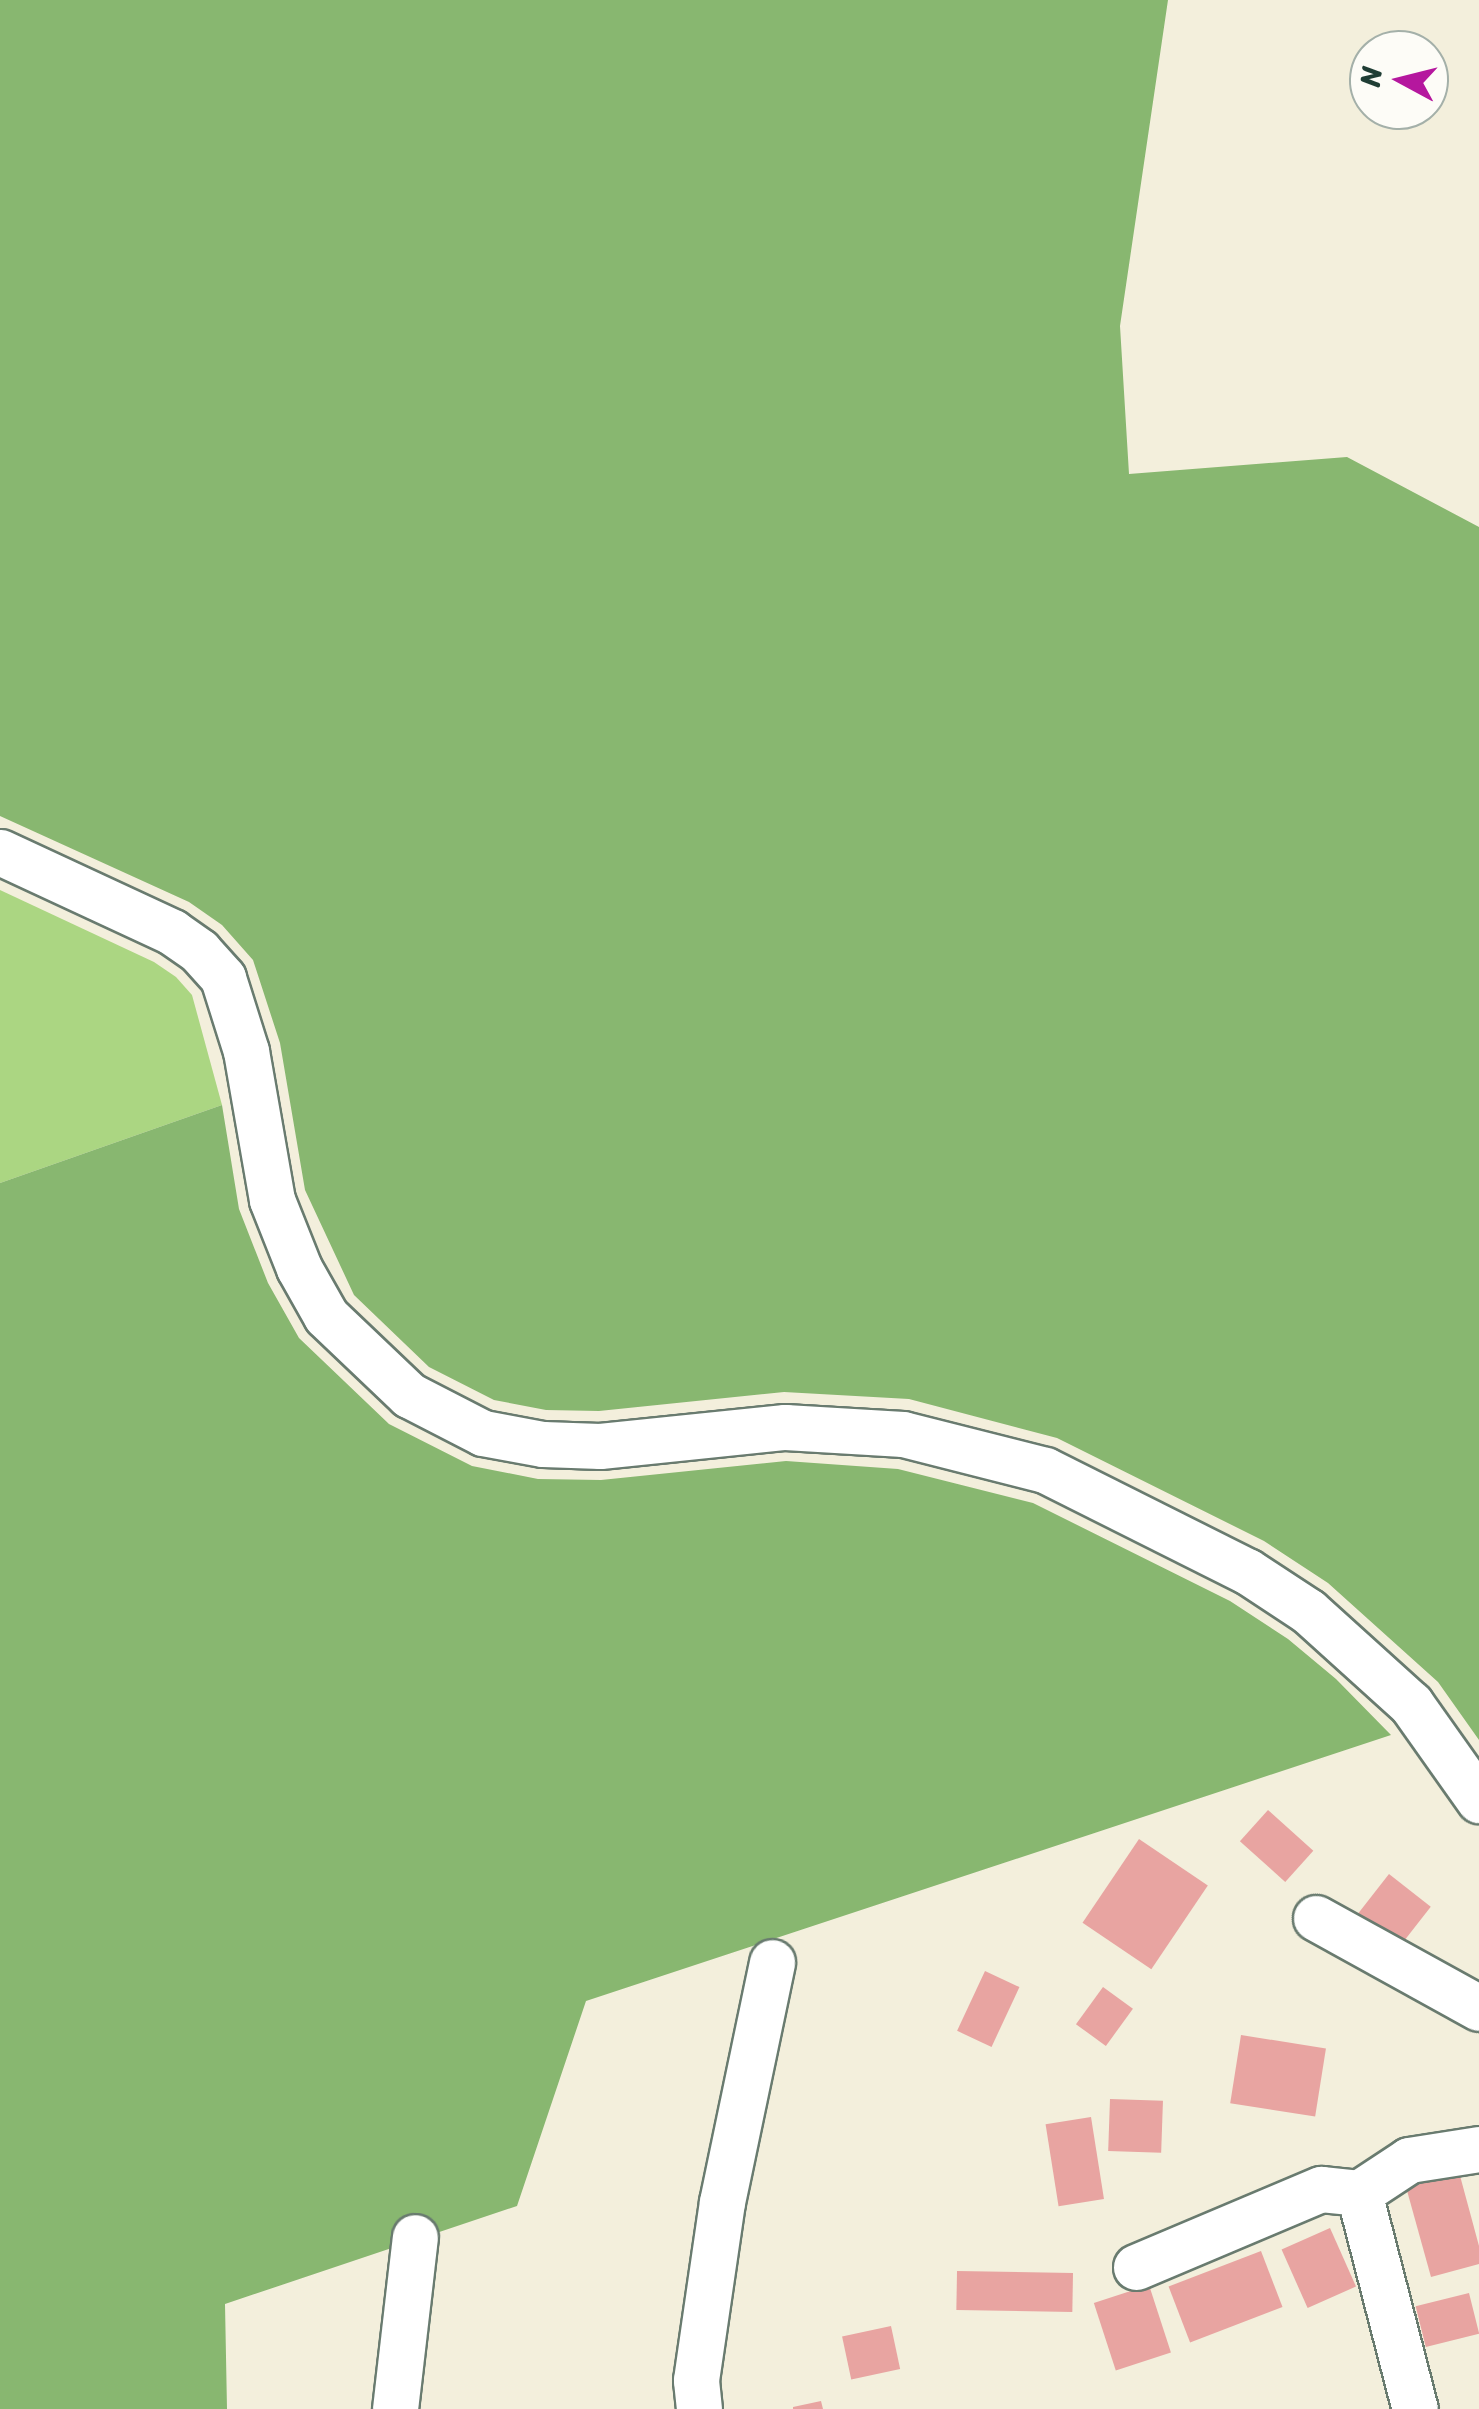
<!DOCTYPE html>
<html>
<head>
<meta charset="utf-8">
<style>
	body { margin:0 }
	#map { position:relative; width:1479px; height:2409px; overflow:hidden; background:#f3efdc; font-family:Sriracha,sans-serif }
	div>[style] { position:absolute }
	.green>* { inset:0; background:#abd682 }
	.forest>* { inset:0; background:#88b770 }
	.building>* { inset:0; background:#e8a4a1; transform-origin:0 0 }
	.roads { filter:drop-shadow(2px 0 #697b6f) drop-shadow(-2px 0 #697b6f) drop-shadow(0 2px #697b6f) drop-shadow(0 -2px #697b6f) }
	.minor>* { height:45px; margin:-22.5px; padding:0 22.5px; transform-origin:22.5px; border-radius:22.5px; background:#fff }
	span { translate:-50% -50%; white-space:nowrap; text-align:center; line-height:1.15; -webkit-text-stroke:9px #fdfcf7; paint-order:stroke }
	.north { position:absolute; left:1349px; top:30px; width:100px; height:100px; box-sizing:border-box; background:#fdfcf7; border:2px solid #a4b0a9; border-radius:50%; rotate:277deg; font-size:28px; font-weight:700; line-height:40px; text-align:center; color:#1f3d34 }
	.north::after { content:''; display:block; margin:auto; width:35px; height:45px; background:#b5179e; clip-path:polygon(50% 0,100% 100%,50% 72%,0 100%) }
</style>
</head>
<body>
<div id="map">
	<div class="green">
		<i style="clip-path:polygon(0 890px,154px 962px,176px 977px,192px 995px,222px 1105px,0 1183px)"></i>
	</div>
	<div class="forest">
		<i style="clip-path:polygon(0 0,1168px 0,1120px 326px,1129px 474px,1347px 457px,1479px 527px,1479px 1740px,1438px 1682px,1328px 1583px,1264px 1541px,1057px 1438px,909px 1399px,784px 1392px,599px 1411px,546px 1410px,494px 1400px,429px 1367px,354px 1295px,305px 1190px,280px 1043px,253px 960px,222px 925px,189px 902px,0 816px)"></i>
		<i style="clip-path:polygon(222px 1105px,239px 1209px,268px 1283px,299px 1338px,389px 1424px,472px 1466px,538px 1479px,601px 1480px,786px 1461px,898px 1469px,1033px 1503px,1230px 1601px,1288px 1639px,1336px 1679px,1391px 1735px,586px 2001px,517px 2206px,225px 2304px,227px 2409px,0 2409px,0 1183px)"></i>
	</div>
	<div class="building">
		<i style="left:1268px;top:1810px;width:61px;height:42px;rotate:42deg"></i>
		<i style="left:1139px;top:1839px;width:83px;height:101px;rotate:34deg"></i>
		<i style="left:1389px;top:1874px;width:53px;height:53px;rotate:38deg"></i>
		<i style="left:985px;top:1971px;width:38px;height:66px;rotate:25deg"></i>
		<i style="left:1103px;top:1987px;width:37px;height:46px;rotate:36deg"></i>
		<i style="left:1241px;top:2035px;width:86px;height:69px;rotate:9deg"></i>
		<i style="left:1110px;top:2099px;width:53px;height:52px;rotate:2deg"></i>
		<i style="left:1091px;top:2117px;width:83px;height:46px;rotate:81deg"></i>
		<i style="clip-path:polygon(1459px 2172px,1479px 2246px,1479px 2264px,1431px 2277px,1406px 2187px)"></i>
		<i style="left:1330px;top:2228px;width:64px;height:53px;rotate:66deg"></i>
		<i style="left:1261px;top:2251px;width:60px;height:99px;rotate:69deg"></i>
		<i style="left:1073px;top:2273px;width:39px;height:116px;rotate:91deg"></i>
		<i style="left:1149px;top:2285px;width:71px;height:58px;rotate:72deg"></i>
		<i style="left:1469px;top:2293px;width:42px;height:55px;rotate:76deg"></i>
		<i style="left:891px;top:2326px;width:44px;height:50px;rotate:78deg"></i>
		<i style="clip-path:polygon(821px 2401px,823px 2409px,793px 2409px,793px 2407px)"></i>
	</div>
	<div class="roads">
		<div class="minor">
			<i style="left:0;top:852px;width:190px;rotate:24.9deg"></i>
			<i style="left:172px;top:932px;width:33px;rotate:35deg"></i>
			<i style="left:199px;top:951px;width:36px;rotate:48deg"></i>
			<i style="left:223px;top:978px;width:77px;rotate:72.5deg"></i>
			<i style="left:246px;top:1051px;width:151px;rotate:80.1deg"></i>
			<i style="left:272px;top:1200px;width:73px;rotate:68.3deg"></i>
			<i style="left:299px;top:1268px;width:55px;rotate:60.6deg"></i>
			<i style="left:326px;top:1316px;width:115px;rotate:43.6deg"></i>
			<i style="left:409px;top:1395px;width:83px;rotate:27.2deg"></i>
			<i style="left:483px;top:1433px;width:61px;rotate:10.4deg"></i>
			<i style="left:543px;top:1444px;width:57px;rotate:2deg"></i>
			<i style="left:600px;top:1446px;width:186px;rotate:-5.9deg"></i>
			<i style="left:785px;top:1427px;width:118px;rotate:3.4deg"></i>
			<i style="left:903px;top:1434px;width:146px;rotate:14.2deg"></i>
			<i style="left:1045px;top:1470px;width:226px;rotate:26.6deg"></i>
			<i style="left:1247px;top:1571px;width:73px;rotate:33.3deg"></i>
			<i style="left:1308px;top:1611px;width:139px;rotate:42.1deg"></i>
			<i style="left:1411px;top:1704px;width:118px;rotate:54.7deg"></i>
			<i style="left:1316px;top:1918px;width:186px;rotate:28.9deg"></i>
			<i style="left:1359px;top:2193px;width:223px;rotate:75.5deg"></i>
			<i style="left:1136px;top:2267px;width:201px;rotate:-22.9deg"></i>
			<i style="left:1321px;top:2189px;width:38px;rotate:6deg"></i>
			<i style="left:1359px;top:2193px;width:60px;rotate:-33.4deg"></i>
			<i style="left:1409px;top:2160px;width:71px;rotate:-8.9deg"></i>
			<i style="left:395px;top:2409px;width:173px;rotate:-83.4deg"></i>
			<i style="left:699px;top:2409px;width:29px;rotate:-96deg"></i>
			<i style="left:696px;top:2380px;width:180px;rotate:-81.7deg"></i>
			<i style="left:722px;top:2202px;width:245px;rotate:-78.2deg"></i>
		</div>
	</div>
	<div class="north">N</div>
</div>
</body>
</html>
